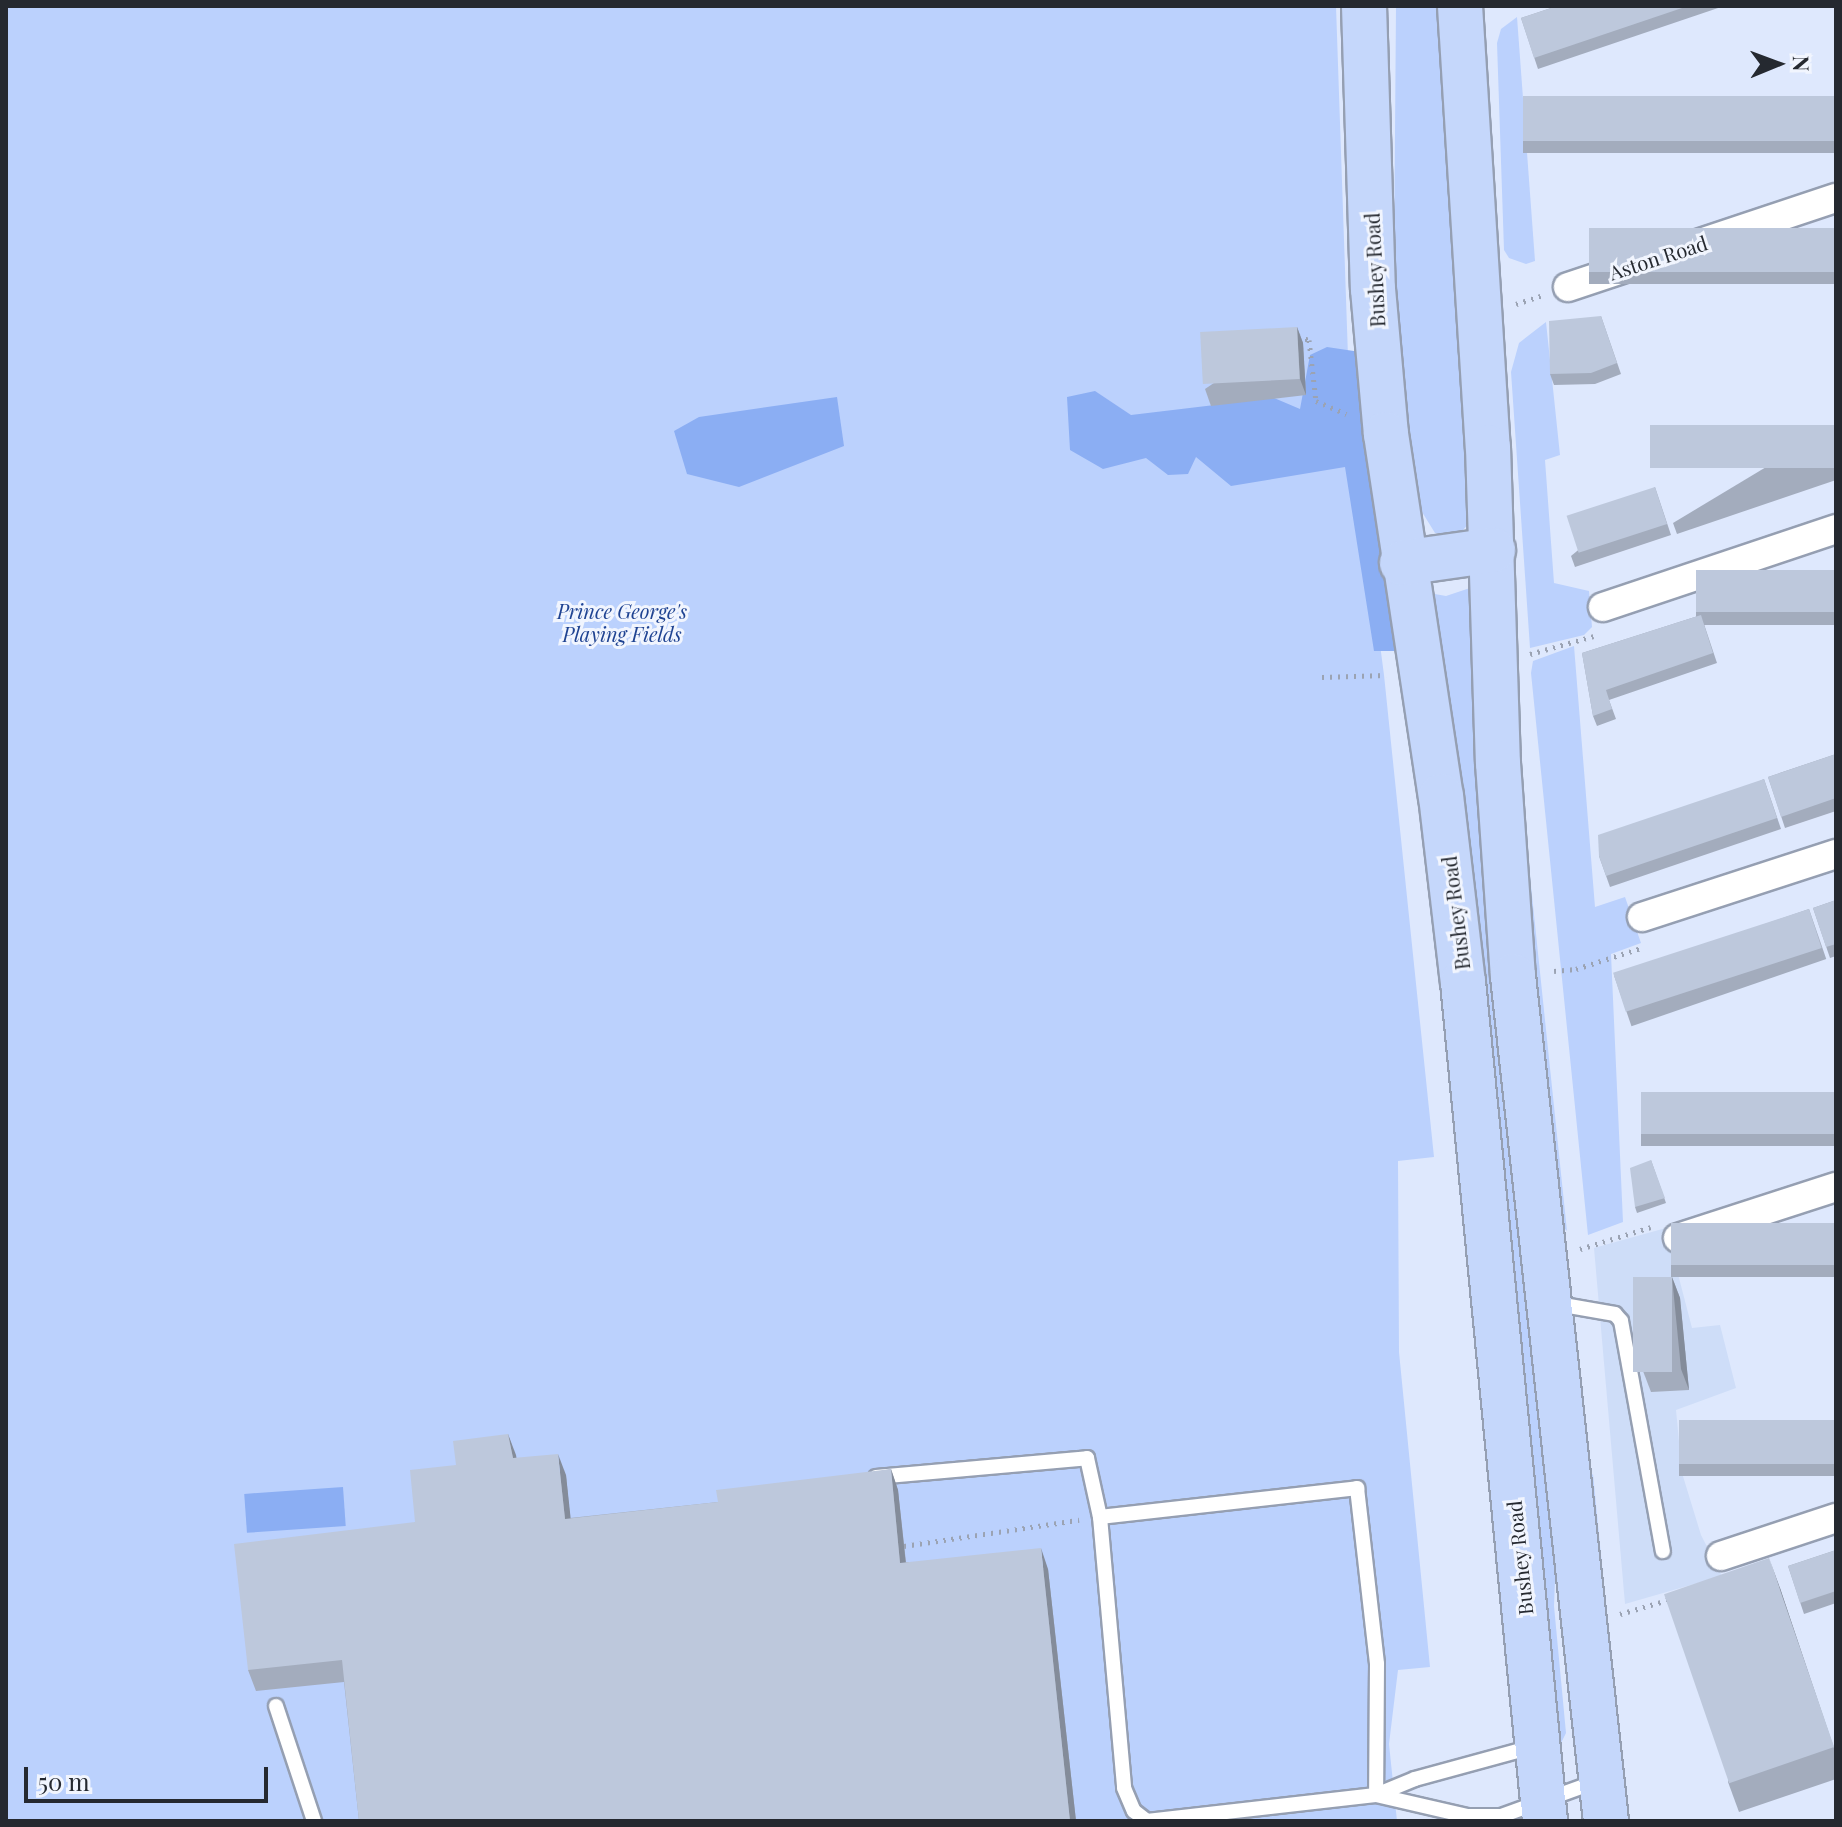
<!DOCTYPE html>
<html>
<head>
<meta charset="utf-8">
<style>
	body { margin:0 }
	#map { position:relative; width:1842px; height:1827px; overflow:hidden; background:#dee8fd; font-family:"Playfair Display",serif }
	div>[style] { position:absolute }
	.built>* { inset:0; background:#ceddf8 }
	.green>* { inset:0; background:#bbd1fd }
	.forest>* { inset:0; background:#8baef3; transform-origin:0 0 }
	.path>* { height:5px; margin-top:-2.5px; transform-origin:0; background:repeating-linear-gradient(90deg,#9ba3b3 0 2px,transparent 0 8px) }
	.roads { filter:drop-shadow(2px 0 #959fb2) drop-shadow(-2px 0 #959fb2) drop-shadow(0 2px #959fb2) drop-shadow(0 -2px #959fb2) }
	.lane>* { height:14px; margin:-7px; padding:0 7px; transform-origin:7px; border-radius:7px; background:#fff }
	.street>* { height:28px; margin:-14px; padding:0 14px; transform-origin:14px; border-radius:14px; background:#fff }
	.primary>* { height:44px; margin:-22px; padding:0 22px; transform-origin:22px; border-radius:22px; background:#c5d7fb }
	.wall>* { inset:0; background:#a3acbd; transform-origin:0 0 }
	.shaded-wall>* { inset:0; background:#848c9a }
	.building>* { inset:0; background:#bdc8dc; transform-origin:0 0 }
	span { translate:-50% -50%; white-space:nowrap; text-align:center; line-height:1.15; -webkit-text-stroke:6px #f1f5fe; paint-order:stroke }
	.street-label { font-size:20px; color:#252930 }
	.park-label { font-size:20px; color:#1f4392; font-style:italic }
	.frame { position:absolute; inset:0; border:8px solid #252930; pointer-events:none }
	.north { position:absolute; left:1738px; top:24px; width:80px; height:80px; -webkit-text-stroke:6px #f1f5fe; paint-order:stroke; rotate:89deg; font-size:22px; font-weight:700; line-height:32px; text-align:center; color:#252930 }
	.north::after { content:''; display:block; margin:auto; width:28px; height:36px; background:#252930; clip-path:polygon(50% 0,100% 100%,50% 72%,0 100%) }
	.scale { position:absolute; left:24px; top:1767px; width:244px; height:36px; box-sizing:border-box; border:4px solid #252930; border-top:0; padding-left:10px; font-size:24px; line-height:28px; white-space:nowrap; color:#252930; -webkit-text-stroke:6px #f1f5fe; paint-order:stroke }
</style>
</head>
<body>
<div id="map">
	<div class="built">
		<i style="clip-path:polygon(1666px 1228px,1692px 1328px,1720px 1325px,1736px 1388px,1676px 1410px,1682px 1473px,1701px 1535px,1722px 1576px,1625px 1604px,1594px 1248px)"></i>
	</div>
	<div class="green">
		<i style="clip-path:polygon(6px 6px,1336px 6px,1350px 415px,1384px 675px,1434px 1157px,1398px 1161px,1399px 1352px,1430px 1667px,1398px 1670px,1389px 1744px,1397px 1821px,6px 1821px)"></i>
		<i style="clip-path:polygon(1396px 6px,1440px 6px,1454px 287px,1474px 517px,1458px 536px,1435px 533px,1414px 499px,1394px 260px)"></i>
		<i style="clip-path:polygon(1517px 17px,1535px 261px,1526px 264px,1509px 258px,1504px 250px,1497px 43px,1501px 29px)"></i>
		<i style="clip-path:polygon(1546px 322px,1560px 455px,1545px 460px,1554px 583px,1589px 591px,1592px 627px,1584px 635px,1530px 648px,1511px 372px,1519px 343px)"></i>
		<i style="clip-path:polygon(1476px 586px,1557px 1528px,1554px 1606px,1566px 1733px,1559px 1747px,1429px 593px,1446px 596px)"></i>
		<i style="clip-path:polygon(1574px 646px,1595px 907px,1625px 897px,1641px 943px,1611px 954px,1623px 1222px,1588px 1235px,1531px 673px,1533px 661px)"></i>
		<i style="clip-path:polygon(1513px 730px,1526px 838px,1567px 1231px,1554px 1218px)"></i>
		<i style="clip-path:polygon(1593px 1474px,1617px 1718px,1615px 1759px,1585px 1481px)"></i>
	</div>
	<div class="forest">
		<i style="clip-path:polygon(1327px 347px,1367px 353px,1401px 651px,1374px 651px,1345px 467px,1231px 486px,1196px 457px,1188px 474px,1168px 475px,1146px 458px,1103px 469px,1070px 450px,1067px 397px,1095px 391px,1131px 415px,1223px 404px,1248px 387px,1300px 409px,1310px 355px)"></i>
		<i style="clip-path:polygon(837px 397px,844px 446px,739px 487px,687px 474px,674px 431px,699px 417px)"></i>
		<i style="left:343px;top:1487px;width:39px;height:99px;rotate:86deg"></i>
	</div>
	<div class="path">
		<i style="left:1516px;top:304px;width:26px;rotate:-18deg"></i>
		<i style="left:1298px;top:336px;width:12px;rotate:20deg"></i>
		<i style="left:1309px;top:340px;width:61px;rotate:83.5deg"></i>
		<i style="left:1316px;top:401px;width:33px;rotate:23deg"></i>
		<i style="left:1530px;top:654px;width:66px;rotate:-15.7deg"></i>
		<i style="left:1322px;top:677px;width:64px;rotate:-1.8deg"></i>
		<i style="left:1554px;top:971px;width:22px;rotate:-5deg"></i>
		<i style="left:1576px;top:969px;width:68px;rotate:-17.9deg"></i>
		<i style="left:1580px;top:1249px;width:74px;rotate:-17.2deg"></i>
		<i style="left:904px;top:1546px;width:177px;rotate:-8.5deg"></i>
		<i style="left:1620px;top:1614px;width:53px;rotate:-16.4deg"></i>
	</div>
	<div class="roads">
		<div class="lane">
			<i style="left:1552px;top:1303px;width:64px;rotate:9.9deg"></i>
			<i style="left:1615px;top:1314px;width:9px;rotate:49deg"></i>
			<i style="left:1621px;top:1321px;width:234px;rotate:79.7deg"></i>
			<i style="left:876px;top:1477px;width:212px;rotate:-5.1deg"></i>
			<i style="left:1087px;top:1458px;width:60px;rotate:77.6deg"></i>
			<i style="left:1100px;top:1517px;width:272px;rotate:84.9deg"></i>
			<i style="left:1124px;top:1788px;width:25px;rotate:67deg"></i>
			<i style="left:1134px;top:1811px;width:16px;rotate:38deg"></i>
			<i style="left:1147px;top:1821px;width:230px;rotate:-6.5deg"></i>
			<i style="left:1376px;top:1795px;width:42px;rotate:-22.3deg"></i>
			<i style="left:1415px;top:1779px;width:121px;rotate:-15.3deg"></i>
			<i style="left:1100px;top:1517px;width:259px;rotate:-6.4deg"></i>
			<i style="left:1357px;top:1488px;width:177px;rotate:83.5deg"></i>
			<i style="left:1377px;top:1664px;width:131px;rotate:90.4deg"></i>
			<i style="left:276px;top:1706px;width:121px;rotate:71.7deg"></i>
			<i style="left:1376px;top:1795px;width:93px;rotate:13deg"></i>
			<i style="left:1467px;top:1816px;width:34px"></i>
			<i style="left:1501px;top:1816px;width:100px;rotate:-19.9deg"></i>
		</div>
		<div class="street">
			<i style="left:1568px;top:287px;width:282px;rotate:-18.4deg"></i>
			<i style="left:1603px;top:607px;width:246px;rotate:-18.5deg"></i>
			<i style="left:1642px;top:917px;width:204px;rotate:-18deg"></i>
			<i style="left:1678px;top:1238px;width:166px;rotate:-17.9deg"></i>
			<i style="left:1721px;top:1556px;width:121px;rotate:-18.3deg"></i>
		</div>
		<div class="primary">
			<i style="left:1364px;top:6px;width:283px;rotate:88.2deg"></i>
			<i style="left:1373px;top:289px;width:146px;rotate:84.9deg"></i>
			<i style="left:1386px;top:434px;width:366px;rotate:81.4deg"></i>
			<i style="left:1441px;top:796px;width:187px;rotate:83.3deg"></i>
			<i style="left:1463px;top:982px;width:843px;rotate:84.42deg"></i>
			<i style="left:1460px;top:6px;width:442px;rotate:86.4deg"></i>
			<i style="left:1488px;top:447px;width:316px;rotate:88.2deg"></i>
			<i style="left:1498px;top:763px;width:214px;rotate:86deg"></i>
			<i style="left:1513px;top:976px;width:850px;rotate:83.72deg"></i>
			<i style="left:1402px;top:563px;width:92px;rotate:-8.1deg"></i>
		</div>
	</div>
	<div class="wall">
		<i style="clip-path:polygon(1557px 6px,1724px 6px,1538px 69px,1521px 18px)"></i>
		<i style="left:1836px;top:96px;width:57px;height:313px;rotate:90deg"></i>
		<i style="left:1836px;top:228px;width:56px;height:247px;rotate:90deg"></i>
		<i style="clip-path:polygon(1601px 316px,1621px 374px,1595px 384px,1554px 385px,1550px 374px)"></i>
		<i style="clip-path:polygon(1297px 327px,1303px 343px,1306px 395px,1211px 406px,1205px 389px)"></i>
		<i style="clip-path:polygon(1836px 425px,1836px 480px,1677px 534px,1673px 523px)"></i>
		<i style="clip-path:polygon(1655px 487px,1671px 535px,1575px 567px,1571px 556px)"></i>
		<i style="left:1836px;top:570px;width:55px;height:140px;rotate:90deg"></i>
		<i style="clip-path:polygon(1701px 615px,1717px 663px,1609px 700px,1616px 719px,1597px 726px,1593px 716px,1582px 653px)"></i>
		<i style="clip-path:polygon(1836px 754px,1836px 811px,1785px 828px,1768px 777px)"></i>
		<i style="clip-path:polygon(1764px 779px,1781px 829px,1610px 887px,1599px 856px)"></i>
		<i style="clip-path:polygon(1836px 900px,1836px 956px,1830px 958px,1813px 908px)"></i>
		<i style="left:1809px;top:909px;width:53px;height:206px;rotate:71deg"></i>
		<i style="left:1836px;top:1092px;width:54px;height:195px;rotate:90deg"></i>
		<i style="clip-path:polygon(1651px 1160px,1666px 1203px,1637px 1213px,1635px 1207px)"></i>
		<i style="left:1836px;top:1223px;width:54px;height:165px;rotate:90deg"></i>
		<i style="clip-path:polygon(1672px 1277px,1680px 1298px,1689px 1390px,1651px 1392px,1643px 1371px)"></i>
		<i style="left:1836px;top:1420px;width:56px;height:157px;rotate:90deg"></i>
		<i style="clip-path:polygon(508px 1434px,516px 1458px,566px 1475px,570px 1518px,718px 1502px,891px 1469px,898px 1490px,906px 1562px,1048px 1569px,1076px 1821px,359px 1821px,344px 1682px,256px 1691px,248px 1670px,415px 1522px)"></i>
		<i style="clip-path:polygon(1836px 1550px,1836px 1603px,1804px 1614px,1788px 1566px)"></i>
		<i style="clip-path:polygon(1780px 1588px,1836px 1754px,1836px 1779px,1739px 1812px,1728px 1782px)"></i>
	</div>
	<div class="shaded-wall">
		<i style="clip-path:polygon(1297px 327px,1303px 343px,1306px 395px,1300px 379px)"></i>
		<i style="clip-path:polygon(1672px 1277px,1680px 1298px,1689px 1390px,1681px 1369px)"></i>
		<i style="clip-path:polygon(508px 1434px,516px 1455px,520px 1480px,513px 1458px)"></i>
		<i style="clip-path:polygon(558px 1454px,566px 1475px,573px 1540px,565px 1519px)"></i>
		<i style="clip-path:polygon(891px 1469px,898px 1490px,908px 1584px,900px 1563px)"></i>
		<i style="clip-path:polygon(1041px 1548px,1048px 1569px,1076px 1821px,1070px 1821px)"></i>
		<i style="clip-path:polygon(1769px 1558px,1780px 1588px,1836px 1756px)"></i>
	</div>
	<div class="building">
		<i style="clip-path:polygon(1557px 6px,1688px 6px,1534px 58px,1521px 18px)"></i>
		<i style="left:1836px;top:96px;width:45px;height:313px;rotate:90deg"></i>
		<i style="left:1836px;top:228px;width:44px;height:247px;rotate:90deg"></i>
		<i style="clip-path:polygon(1601px 316px,1617px 363px,1591px 373px,1550px 374px,1549px 321px)"></i>
		<i style="left:1297px;top:327px;width:52px;height:97px;rotate:87deg"></i>
		<i style="left:1836px;top:425px;width:43px;height:186px;rotate:90deg"></i>
		<i style="left:1655px;top:487px;width:39px;height:93px;rotate:72deg"></i>
		<i style="left:1836px;top:570px;width:42px;height:140px;rotate:90deg"></i>
		<i style="clip-path:polygon(1701px 615px,1713px 653px,1606px 690px,1612px 709px,1593px 716px,1582px 653px)"></i>
		<i style="clip-path:polygon(1836px 754px,1836px 798px,1781px 817px,1768px 777px)"></i>
		<i style="clip-path:polygon(1764px 779px,1777px 818px,1606px 876px,1599px 856px,1598px 835px)"></i>
		<i style="clip-path:polygon(1836px 900px,1836px 944px,1826px 947px,1813px 908px)"></i>
		<i style="left:1809px;top:909px;width:41px;height:206px;rotate:72deg"></i>
		<i style="left:1836px;top:1092px;width:42px;height:195px;rotate:90deg"></i>
		<i style="clip-path:polygon(1651px 1160px,1665px 1198px,1635px 1207px,1630px 1168px)"></i>
		<i style="left:1836px;top:1223px;width:42px;height:165px;rotate:90deg"></i>
		<i style="left:1633px;top:1277px;width:39px;height:95px"></i>
		<i style="left:1836px;top:1420px;width:44px;height:157px;rotate:90deg"></i>
		<i style="clip-path:polygon(508px 1434px,513px 1458px,558px 1454px,565px 1519px,718px 1502px,716px 1490px,891px 1469px,900px 1563px,1041px 1548px,1070px 1821px,359px 1821px,342px 1660px,248px 1670px,234px 1544px,415px 1522px,410px 1470px,456px 1465px,453px 1441px)"></i>
		<i style="clip-path:polygon(1836px 1550px,1836px 1591px,1800px 1603px,1788px 1566px)"></i>
		<i style="left:1769px;top:1558px;width:200px;height:111px;rotate:71deg"></i>
	</div>
	<div class="street-label">
		<span style="left:1658px;top:257px;rotate:-18deg">Aston Road</span>
		<span style="left:1374px;top:270px;rotate:-93deg">Bushey Road</span>
		<span style="left:1455px;top:913px;rotate:-97deg">Bushey Road</span>
		<span style="left:1519px;top:1558px;rotate:-96deg">Bushey Road</span>
	</div>
	<div class="park-label">
		<span style="left:622px;top:622px">Prince George's<br>Playing Fields</span>
	</div>
	<div class="frame"></div>
	<div class="north">N</div>
	<div class="scale">50 m</div>
</div>
</body>
</html>
